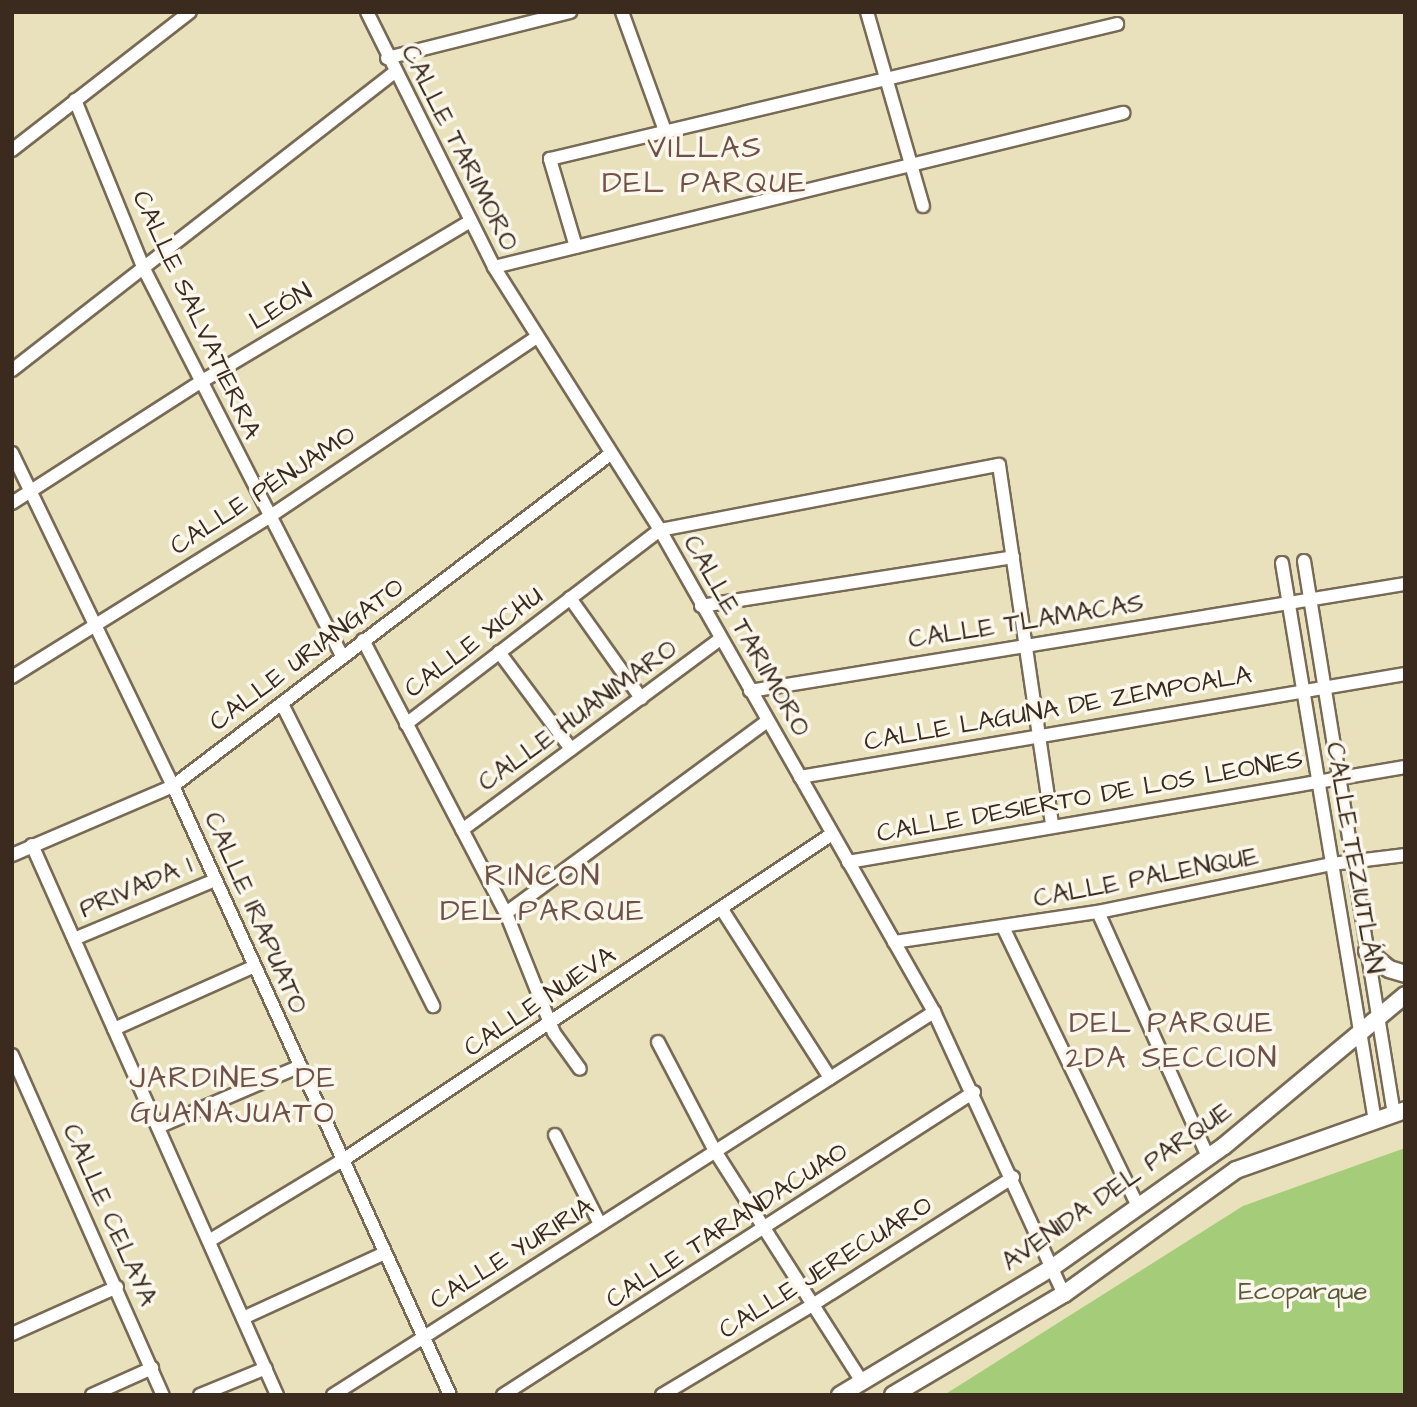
<!DOCTYPE html>
<html>
<head>
<meta charset="utf-8">
<style>
	body { margin:0 }
	#map { position:relative; width:1417px; height:1407px; overflow:hidden; background:#e8e1bc; font-family:"Architects Daughter",sans-serif }
	div>[style] { position:absolute }
	.green>* { inset:0; background:#a5cd79 }
	.roads { filter:drop-shadow(2px 0 #786a55) drop-shadow(-2px 0 #786a55) drop-shadow(0 2px #786a55) drop-shadow(0 -2px #786a55) }
	.minor>* { height:12px; margin:-6px; padding:0 6px; transform-origin:6px; border-radius:6px; background:#fff }
	.tertiary>* { height:16px; margin:-8px; padding:0 8px; transform-origin:8px; border-radius:8px; background:#fff }
	span { translate:-50% -50%; white-space:nowrap; text-align:center; line-height:1.15; -webkit-text-stroke:7px #fbf7ec; paint-order:stroke }
	.street-label { font-size:26px; color:#3b2a1e }
	.park-label { font-size:26px; color:#5b5b39 }
	.quarter-label { font-size:30px; color:#6f5147; letter-spacing:2px }
	.frame { position:absolute; inset:0; border:14px solid #3b2a1e; pointer-events:none }
</style>
</head>
<body>
<div id="map">
	<div class="green">
		<i style="clip-path:polygon(1405px 1148px,1405px 1395px,944px 1395px,1243px 1206px)"></i>
	</div>
	<div class="roads">
		<div class="minor">
			<i style="left:367px;top:12px;width:285px;rotate:63.5deg"></i>
			<i style="left:494px;top:267px;width:311px;rotate:57.7deg"></i>
			<i style="left:660px;top:530px;width:554px;rotate:60.38deg"></i>
			<i style="left:934px;top:1012px;width:311px;rotate:65.3deg"></i>
			<i style="left:622px;top:12px;width:127px;rotate:70.1deg"></i>
			<i style="left:867px;top:12px;width:202px;rotate:73.9deg"></i>
			<i style="left:387px;top:58px;width:189px;rotate:-14.1deg"></i>
			<i style="left:75px;top:100px;width:180px;rotate:67.8deg"></i>
			<i style="left:143px;top:267px;width:437px;rotate:62.9deg"></i>
			<i style="left:12px;top:150px;width:225px;rotate:-37.8deg"></i>
			<i style="left:576px;top:247px;width:92px;rotate:-106.5deg"></i>
			<i style="left:550px;top:159px;width:583px;rotate:-13.39deg"></i>
			<i style="left:494px;top:267px;width:648px;rotate:-13.76deg"></i>
			<i style="left:12px;top:370px;width:485px;rotate:-37.9deg"></i>
			<i style="left:12px;top:453px;width:370px;rotate:64.2deg"></i>
			<i style="left:173px;top:786px;width:669px;rotate:65.54deg"></i>
			<i style="left:12px;top:503px;width:222px;rotate:-32.7deg"></i>
			<i style="left:199px;top:383px;width:314px;rotate:-30.8deg"></i>
			<i style="left:1304px;top:561px;width:560px;rotate:80.76deg"></i>
			<i style="left:1282px;top:563px;width:566px;rotate:80.54deg"></i>
			<i style="left:570px;top:598px;width:123px;rotate:54.6deg"></i>
			<i style="left:701px;top:606px;width:316px;rotate:-8.9deg"></i>
			<i style="left:363px;top:640px;width:308px;rotate:62.4deg"></i>
			<i style="left:506px;top:913px;width:129px;rotate:68.2deg"></i>
			<i style="left:554px;top:1033px;width:44px;rotate:54.2deg"></i>
			<i style="left:499px;top:652px;width:121px;rotate:53.4deg"></i>
			<i style="left:12px;top:677px;width:303px;rotate:-31.9deg"></i>
			<i style="left:269px;top:517px;width:321px;rotate:-33.9deg"></i>
			<i style="left:750px;top:691px;width:664px;rotate:-9.28deg"></i>
			<i style="left:282px;top:704px;width:338px;rotate:63.4deg"></i>
			<i style="left:406px;top:724px;width:320px;rotate:-37.4deg"></i>
			<i style="left:660px;top:530px;width:345px;rotate:-10.9deg"></i>
			<i style="left:999px;top:465px;width:365px;rotate:81.6deg"></i>
			<i style="left:800px;top:777px;width:614px;rotate:-9.66deg"></i>
			<i style="left:462px;top:830px;width:321px;rotate:-36.5deg"></i>
			<i style="left:32px;top:845px;width:602px;rotate:65.99deg"></i>
			<i style="left:12px;top:855px;width:175px;rotate:-23.2deg"></i>
			<i style="left:173px;top:786px;width:547px;rotate:-37.2deg"></i>
			<i style="left:848px;top:862px;width:565px;rotate:-9.68deg"></i>
			<i style="left:721px;top:908px;width:202px;rotate:57.3deg"></i>
			<i style="left:1098px;top:912px;width:269px;rotate:65.8deg"></i>
			<i style="left:506px;top:913px;width:324px;rotate:-36.3deg"></i>
			<i style="left:1003px;top:927px;width:310px;rotate:64.2deg"></i>
			<i style="left:74px;top:939px;width:153px;rotate:-22.7deg"></i>
			<i style="left:894px;top:942px;width:206px;rotate:-8.4deg"></i>
			<i style="left:1098px;top:912px;width:239px;rotate:-11.6deg"></i>
			<i style="left:1332px;top:864px;width:74px;rotate:-7deg"></i>
			<i style="left:114px;top:1029px;width:154px;rotate:-24.1deg"></i>
			<i style="left:658px;top:1042px;width:123px;rotate:62.4deg"></i>
			<i style="left:715px;top:1151px;width:274px;rotate:57.5deg"></i>
			<i style="left:12px;top:1055px;width:372px;rotate:66.1deg"></i>
			<i style="left:158px;top:1127px;width:155px;rotate:-23.2deg"></i>
			<i style="left:555px;top:1135px;width:100px;rotate:63.2deg"></i>
			<i style="left:209px;top:1241px;width:157px;rotate:-31.2deg"></i>
			<i style="left:343px;top:1160px;width:588px;rotate:-33.69deg"></i>
			<i style="left:243px;top:1318px;width:156px;rotate:-24.6deg"></i>
			<i style="left:12px;top:1334px;width:115px;rotate:-24.1deg"></i>
			<i style="left:92px;top:1395px;width:66px;rotate:-24.2deg"></i>
			<i style="left:200px;top:1395px;width:71px;rotate:-22.2deg"></i>
			<i style="left:333px;top:1395px;width:713px;rotate:-32.51deg"></i>
			<i style="left:503px;top:1395px;width:560px;rotate:-32.75deg"></i>
			<i style="left:662px;top:1395px;width:177px;rotate:-30.9deg"></i>
			<i style="left:814px;top:1304px;width:236px;rotate:-32.5deg"></i>
		</div>
		<div class="tertiary">
			<i style="left:1367px;top:951px;width:28px;rotate:39deg"></i>
			<i style="left:1389px;top:969px;width:17px;rotate:17deg"></i>
			<i style="left:840px;top:1395px;width:249px;rotate:-31deg"></i>
			<i style="left:1053px;top:1267px;width:209px;rotate:-35.3deg"></i>
			<i style="left:1224px;top:1146px;width:236px;rotate:-39.8deg"></i>
			<i style="left:893px;top:1395px;width:199px;rotate:-30.6deg"></i>
			<i style="left:1064px;top:1294px;width:212px;rotate:-35.8deg"></i>
			<i style="left:1236px;top:1170px;width:179px;rotate:-19.5deg"></i>
		</div>
	</div>
	<div class="street-label">
		<span style="left:459px;top:148px;rotate:63deg">CALLE TARIMORO</span>
		<span style="left:281px;top:307px;rotate:-31deg">LEÓN</span>
		<span style="left:196px;top:315px;rotate:65deg">CALLE SALVATIERRA</span>
		<span style="left:263px;top:491px;rotate:-33deg">CALLE PÉNJAMO</span>
		<span style="left:1026px;top:622px;rotate:-9deg">CALLE TLAMACAS</span>
		<span style="left:746px;top:636px;rotate:60deg">CALLE TARIMORO</span>
		<span style="left:474px;top:643px;rotate:-37deg">CALLE XICHU</span>
		<span style="left:307px;top:655px;rotate:-37deg">CALLE URIANGATO</span>
		<span style="left:1058px;top:709px;rotate:-10deg">CALLE LAGUNA DE ZEMPOALA</span>
		<span style="left:578px;top:716px;rotate:-36deg">CALLE HUANIMARO</span>
		<span style="left:1090px;top:797px;rotate:-10deg">CALLE DESIERTO DE LOS LEONES</span>
		<span style="left:1354px;top:858px;rotate:80deg">CALLE TEZIUTLÁN</span>
		<span style="left:1146px;top:878px;rotate:-11deg">CALLE PALENQUE</span>
		<span style="left:136px;top:888px;rotate:-23deg">PRIVADA 1</span>
		<span style="left:255px;top:913px;rotate:66deg">CALLE IRAPUATO</span>
		<span style="left:540px;top:1002px;rotate:-34deg">CALLE NUEVA</span>
		<span style="left:1117px;top:1187px;rotate:-35deg">AVENIDA DEL PARQUE</span>
		<span style="left:109px;top:1215px;rotate:66deg">CALLE CELAYA</span>
		<span style="left:727px;top:1226px;rotate:-33deg">CALLE TARANDACUAO</span>
		<span style="left:512px;top:1254px;rotate:-32deg">CALLE YURIRIA</span>
		<span style="left:826px;top:1268px;rotate:-32deg">CALLE JERECUARO</span>
	</div>
	<div class="park-label">
		<span style="left:1303px;top:1292px">Ecoparque</span>
	</div>
	<div class="quarter-label">
		<span style="left:705px;top:165px">VILLAS<br>DEL PARQUE</span>
		<span style="left:543px;top:893px">RINCON<br>DEL PARQUE</span>
		<span style="left:1172px;top:1040px">DEL PARQUE<br>2DA SECCION</span>
		<span style="left:233px;top:1095px">JARDINES DE<br>GUANAJUATO</span>
	</div>
	<div class="frame"></div>
</div>
</body>
</html>
